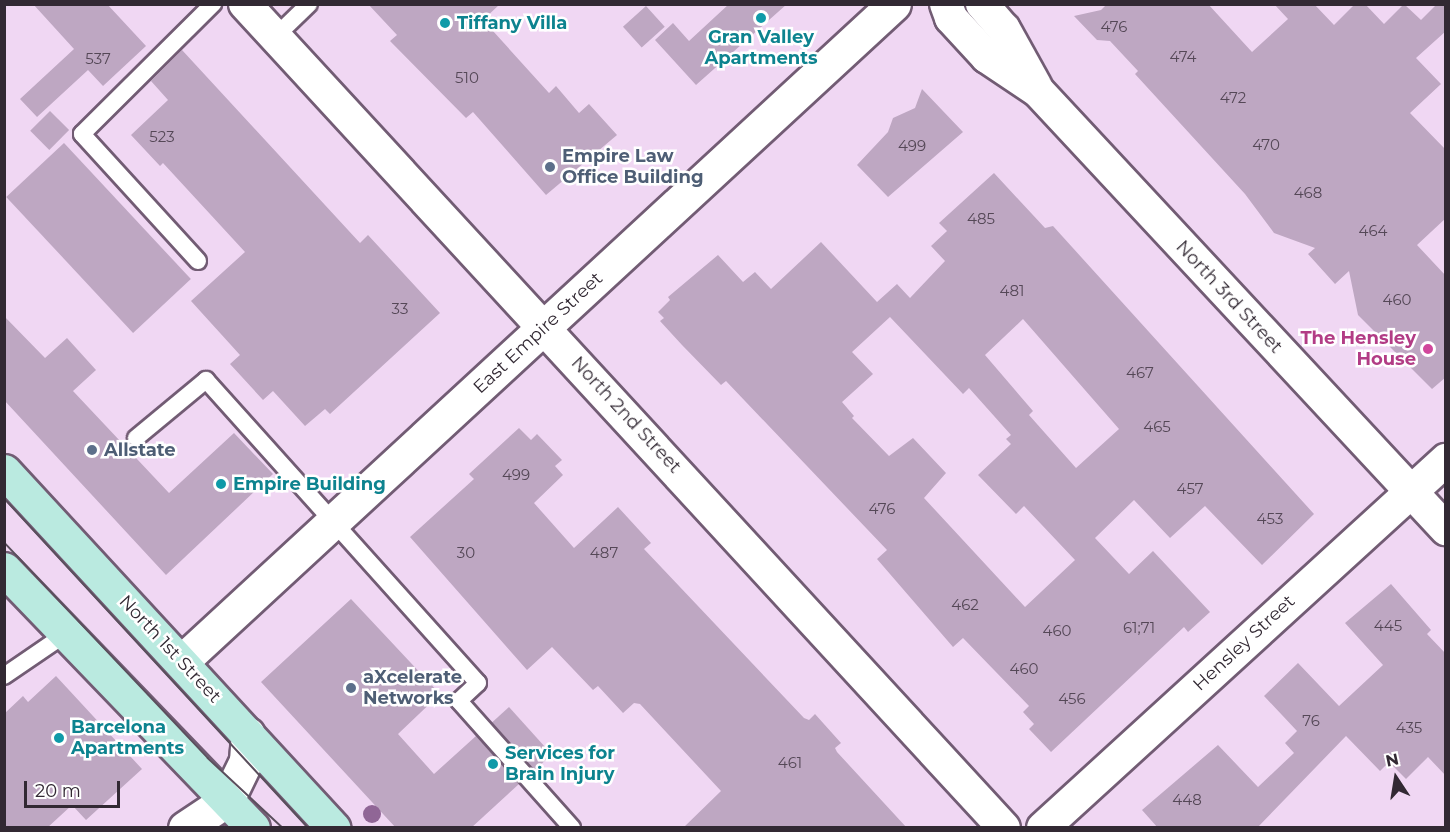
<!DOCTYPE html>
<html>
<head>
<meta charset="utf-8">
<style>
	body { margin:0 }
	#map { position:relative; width:1450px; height:832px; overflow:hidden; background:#f0d7f3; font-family:Montserrat,sans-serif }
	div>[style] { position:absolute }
	.building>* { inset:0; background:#bea7c2; transform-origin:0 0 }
	.roads { filter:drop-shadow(2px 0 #725c74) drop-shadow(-2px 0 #725c74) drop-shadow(0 2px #725c74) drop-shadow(0 -2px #725c74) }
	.service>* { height:16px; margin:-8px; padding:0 8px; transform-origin:8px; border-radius:8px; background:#fff }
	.minor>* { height:32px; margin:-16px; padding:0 16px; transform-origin:16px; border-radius:16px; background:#fff }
	.tertiary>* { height:33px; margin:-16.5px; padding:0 16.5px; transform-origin:16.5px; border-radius:16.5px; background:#fff }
	.secondary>* { height:33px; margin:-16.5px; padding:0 16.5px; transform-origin:16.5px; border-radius:16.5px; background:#baeae0 }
	.tram>* { height:1.5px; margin:-0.75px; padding:0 0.75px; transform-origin:0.75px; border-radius:0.75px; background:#5b4f5d }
	.trees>* { width:18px; height:18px; margin:-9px; border-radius:50%; background:#906696 }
	.dots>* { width:16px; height:16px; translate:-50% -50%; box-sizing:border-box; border:3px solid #fff; border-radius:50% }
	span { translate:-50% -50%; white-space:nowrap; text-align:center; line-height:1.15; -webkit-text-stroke:5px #fff; paint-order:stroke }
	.number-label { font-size:15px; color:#554857 }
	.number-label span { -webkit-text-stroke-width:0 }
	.culture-label { font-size:18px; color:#0d838f; font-weight:700 }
	.left { translate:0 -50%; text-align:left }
	.service-label { font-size:18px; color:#4e5e75; font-weight:700 }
	.street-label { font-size:18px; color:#322933 }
	.hotel-label { font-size:18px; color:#b23c85; font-weight:700 }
	.right { translate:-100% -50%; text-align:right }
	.frame { position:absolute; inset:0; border:6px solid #322933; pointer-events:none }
	.north { position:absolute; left:1366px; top:748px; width:60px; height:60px; -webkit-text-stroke:4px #fff; paint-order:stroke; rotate:348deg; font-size:16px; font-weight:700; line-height:24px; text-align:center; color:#322933 }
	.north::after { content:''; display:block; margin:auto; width:21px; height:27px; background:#322933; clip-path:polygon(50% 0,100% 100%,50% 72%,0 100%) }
	.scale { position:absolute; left:24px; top:781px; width:96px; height:27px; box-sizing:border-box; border:3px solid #322933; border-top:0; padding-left:8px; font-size:18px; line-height:21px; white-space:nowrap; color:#322933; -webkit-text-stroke:4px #fff; paint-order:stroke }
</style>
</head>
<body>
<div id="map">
	<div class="building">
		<i style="clip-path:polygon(33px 4px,107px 4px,146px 46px,103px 86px,88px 70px,37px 117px,20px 99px,74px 49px)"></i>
		<i style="clip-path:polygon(368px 4px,500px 4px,483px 20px,549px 93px,556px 86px,579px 113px,589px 104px,617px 135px,546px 195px,473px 112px,466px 118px,390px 41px,397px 35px)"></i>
		<i style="clip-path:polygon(729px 4px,787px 4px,696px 85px,655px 40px,673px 23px,689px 41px)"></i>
		<i style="clip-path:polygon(1107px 4px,1208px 4px,1252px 52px,1288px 19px,1274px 4px,1314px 4px,1334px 25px,1355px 4px,1365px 4px,1384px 24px,1404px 4px,1421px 20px,1437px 4px,1446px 4px,1446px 31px,1416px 58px,1441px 84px,1410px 113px,1446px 150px,1446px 218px,1417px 245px,1446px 276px,1446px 377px,1432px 389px,1358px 315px,1349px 271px,1335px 284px,1308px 254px,1315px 248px,1274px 233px,1245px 194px,1135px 74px,1138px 71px,1110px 41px,1097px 40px,1074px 16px,1101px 10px)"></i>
		<i style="left:646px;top:6px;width:28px;height:31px;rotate:48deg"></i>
		<i style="clip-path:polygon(182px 50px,360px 243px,368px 235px,440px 313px,330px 414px,325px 409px,305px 426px,273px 391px,263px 400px,230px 364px,240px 355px,191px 301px,245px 252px,163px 163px,160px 166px,131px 135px,168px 100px,151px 81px)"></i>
		<i style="clip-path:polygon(922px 89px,963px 132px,888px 197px,857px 165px,888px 132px,893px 118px,915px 108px)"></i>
		<i style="left:50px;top:111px;width:27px;height:28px;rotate:45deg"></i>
		<i style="left:64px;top:143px;width:186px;height:79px;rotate:47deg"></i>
		<i style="clip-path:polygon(evenodd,994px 173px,1045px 228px,1053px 226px,1314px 514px,1262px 565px,1205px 506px,1170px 538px,1134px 500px,1095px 538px,1129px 574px,1153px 551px,1210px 612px,1188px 632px,1184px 627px,1051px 752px,1029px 729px,1034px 724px,1023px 712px,1029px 706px,963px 638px,953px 647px,877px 559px,887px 550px,726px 381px,721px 385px,682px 345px,660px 321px,664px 318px,658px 312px,670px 300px,668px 297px,718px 255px,743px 282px,755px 272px,771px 289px,821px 242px,877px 302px,897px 284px,910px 298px,945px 261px,931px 246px,947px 231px,939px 223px,994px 173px,890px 317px,963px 394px,969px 388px,1011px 435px,1006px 439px,1011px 444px,978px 475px,1016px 514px,1024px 506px,1075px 560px,1025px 607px,924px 498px,946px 473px,913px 438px,889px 456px,852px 418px,854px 416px,842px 402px,873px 374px,852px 352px,890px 317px,994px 173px,1023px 319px,1119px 429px,1076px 468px,1029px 415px,1033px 411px,985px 355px,1023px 319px)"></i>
		<i style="clip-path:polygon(4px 316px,45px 358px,67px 338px,96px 370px,73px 391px,169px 493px,234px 433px,273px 474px,166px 575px,4px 400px)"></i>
		<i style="clip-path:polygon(519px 428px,531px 440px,537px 434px,562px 460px,555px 466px,563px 475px,534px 503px,574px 548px,618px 507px,651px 543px,644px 549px,804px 718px,809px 720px,815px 714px,841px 743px,835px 748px,837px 752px,907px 828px,683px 828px,721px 791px,640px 704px,634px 703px,623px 713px,598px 686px,593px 690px,552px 647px,527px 670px,410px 537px,474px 479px,469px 474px)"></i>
		<i style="clip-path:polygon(1391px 584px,1431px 630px,1427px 634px,1446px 654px,1446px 776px,1428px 757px,1406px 779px,1389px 762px,1380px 771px,1346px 736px,1257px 828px,1158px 828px,1142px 810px,1218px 745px,1258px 787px,1294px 753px,1285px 743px,1297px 731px,1264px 696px,1298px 663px,1339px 706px,1383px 665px,1345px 623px)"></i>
		<i style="clip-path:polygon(351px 599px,440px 694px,398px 734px,434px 774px,476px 736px,519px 784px,471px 828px,396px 828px,261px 682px)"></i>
		<i style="clip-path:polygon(56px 676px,142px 769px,86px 820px,72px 805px,47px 828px,4px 828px,4px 714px,23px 696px,28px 702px)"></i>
		<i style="left:509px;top:707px;width:64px;height:23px;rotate:48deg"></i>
	</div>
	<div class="roads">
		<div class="service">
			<i style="left:275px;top:37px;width:47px;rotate:-44.1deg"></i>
			<i style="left:198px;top:261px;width:172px;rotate:-132.4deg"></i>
			<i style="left:82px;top:134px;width:185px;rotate:-44.8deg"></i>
			<i style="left:136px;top:438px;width:91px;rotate:-39.6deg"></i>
			<i style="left:206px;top:380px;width:407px;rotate:48.1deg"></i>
			<i style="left:478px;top:683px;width:26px;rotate:137deg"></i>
			<i style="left:459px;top:701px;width:170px;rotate:48.3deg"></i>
			<i style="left:4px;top:676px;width:76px;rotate:-34.3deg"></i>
		</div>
		<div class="minor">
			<i style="left:245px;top:4px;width:1120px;rotate:47.35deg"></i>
			<i style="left:946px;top:4px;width:15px;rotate:70deg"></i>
			<i style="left:951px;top:18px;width:53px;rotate:47.3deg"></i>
			<i style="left:987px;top:57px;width:61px;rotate:33.7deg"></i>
			<i style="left:1038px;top:91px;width:599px;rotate:47.03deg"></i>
			<i style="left:982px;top:4px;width:33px;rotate:49deg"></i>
			<i style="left:1004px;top:29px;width:64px;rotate:61deg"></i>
			<i style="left:1043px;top:828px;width:546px;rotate:-42.4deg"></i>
		</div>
		<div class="tertiary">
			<i style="left:181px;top:662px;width:970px;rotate:-42.7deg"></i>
			<i style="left:185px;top:828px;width:50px;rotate:-33.7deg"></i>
			<i style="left:227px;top:800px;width:43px;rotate:-64deg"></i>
			<i style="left:246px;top:761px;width:27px;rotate:-86deg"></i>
		</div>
		<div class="secondary">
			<i style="left:4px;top:471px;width:486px;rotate:47.3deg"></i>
			<i style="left:4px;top:569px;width:359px;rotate:46.1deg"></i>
		</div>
	</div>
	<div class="tram">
		<i style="left:4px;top:498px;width:449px;rotate:47.3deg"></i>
		<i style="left:4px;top:542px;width:297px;rotate:46.6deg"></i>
		<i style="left:208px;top:758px;width:103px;rotate:43deg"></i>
	</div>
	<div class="trees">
		<i style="left:372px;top:814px"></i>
	</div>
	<div class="dots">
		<i style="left:761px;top:18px;background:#0f9aa8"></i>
		<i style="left:445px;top:23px;background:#0f9aa8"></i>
		<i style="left:550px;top:167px;background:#5c6f8a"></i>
		<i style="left:1428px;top:349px;background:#d1479c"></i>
		<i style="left:92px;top:450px;background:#5c6f8a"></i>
		<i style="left:221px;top:484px;background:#0f9aa8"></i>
		<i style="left:351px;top:688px;background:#5c6f8a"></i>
		<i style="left:59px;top:738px;background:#0f9aa8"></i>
		<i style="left:493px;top:764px;background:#0f9aa8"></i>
	</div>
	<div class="number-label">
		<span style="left:1114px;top:27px">476</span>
		<span style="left:1183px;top:57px">474</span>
		<span style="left:98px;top:59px">537</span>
		<span style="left:467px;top:78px">510</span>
		<span style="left:1233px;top:98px">472</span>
		<span style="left:162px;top:137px">523</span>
		<span style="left:1266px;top:145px">470</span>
		<span style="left:912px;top:146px">499</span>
		<span style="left:1308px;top:193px">468</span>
		<span style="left:981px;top:219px">485</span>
		<span style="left:1373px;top:231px">464</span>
		<span style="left:1012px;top:291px">481</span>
		<span style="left:1397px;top:300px">460</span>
		<span style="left:400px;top:309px">33</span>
		<span style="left:1140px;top:373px">467</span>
		<span style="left:1157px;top:427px">465</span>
		<span style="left:516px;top:475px">499</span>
		<span style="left:1190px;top:489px">457</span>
		<span style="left:882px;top:509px">476</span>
		<span style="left:1270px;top:519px">453</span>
		<span style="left:466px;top:553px">30</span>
		<span style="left:604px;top:553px">487</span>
		<span style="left:965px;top:605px">462</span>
		<span style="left:1388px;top:626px">445</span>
		<span style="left:1139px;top:628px">61;71</span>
		<span style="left:1057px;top:631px">460</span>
		<span style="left:1024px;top:669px">460</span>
		<span style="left:1072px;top:699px">456</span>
		<span style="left:1311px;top:721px">76</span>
		<span style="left:1409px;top:728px">435</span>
		<span style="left:790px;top:763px">461</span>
		<span style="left:1187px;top:800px">448</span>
	</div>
	<div class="culture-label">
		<span class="left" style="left:457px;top:23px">Tiffany Villa</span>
		<span style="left:761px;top:48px">Gran Valley<br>Apartments</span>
		<span class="left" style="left:233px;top:484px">Empire Building</span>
		<span class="left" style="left:71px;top:738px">Barcelona<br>Apartments</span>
		<span class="left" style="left:505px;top:764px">Services for<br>Brain Injury</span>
	</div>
	<div class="service-label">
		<span class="left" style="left:562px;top:167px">Empire Law<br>Office Building</span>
		<span class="left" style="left:104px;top:450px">Allstate</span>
		<span class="left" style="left:363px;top:688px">aXcelerate<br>Networks</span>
	</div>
	<div class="street-label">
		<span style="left:1229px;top:297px;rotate:47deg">North 3rd Street</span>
		<span style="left:538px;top:333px;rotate:-43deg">East Empire Street</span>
		<span style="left:626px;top:415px;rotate:47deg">North 2nd Street</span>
		<span style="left:1244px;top:643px;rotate:-43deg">Hensley Street</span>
		<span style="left:170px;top:649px;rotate:47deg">North 1st Street</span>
	</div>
	<div class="hotel-label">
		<span class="right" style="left:1416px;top:349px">The Hensley<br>House</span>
	</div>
	<div class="frame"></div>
	<div class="north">N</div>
	<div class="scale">20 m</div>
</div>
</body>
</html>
